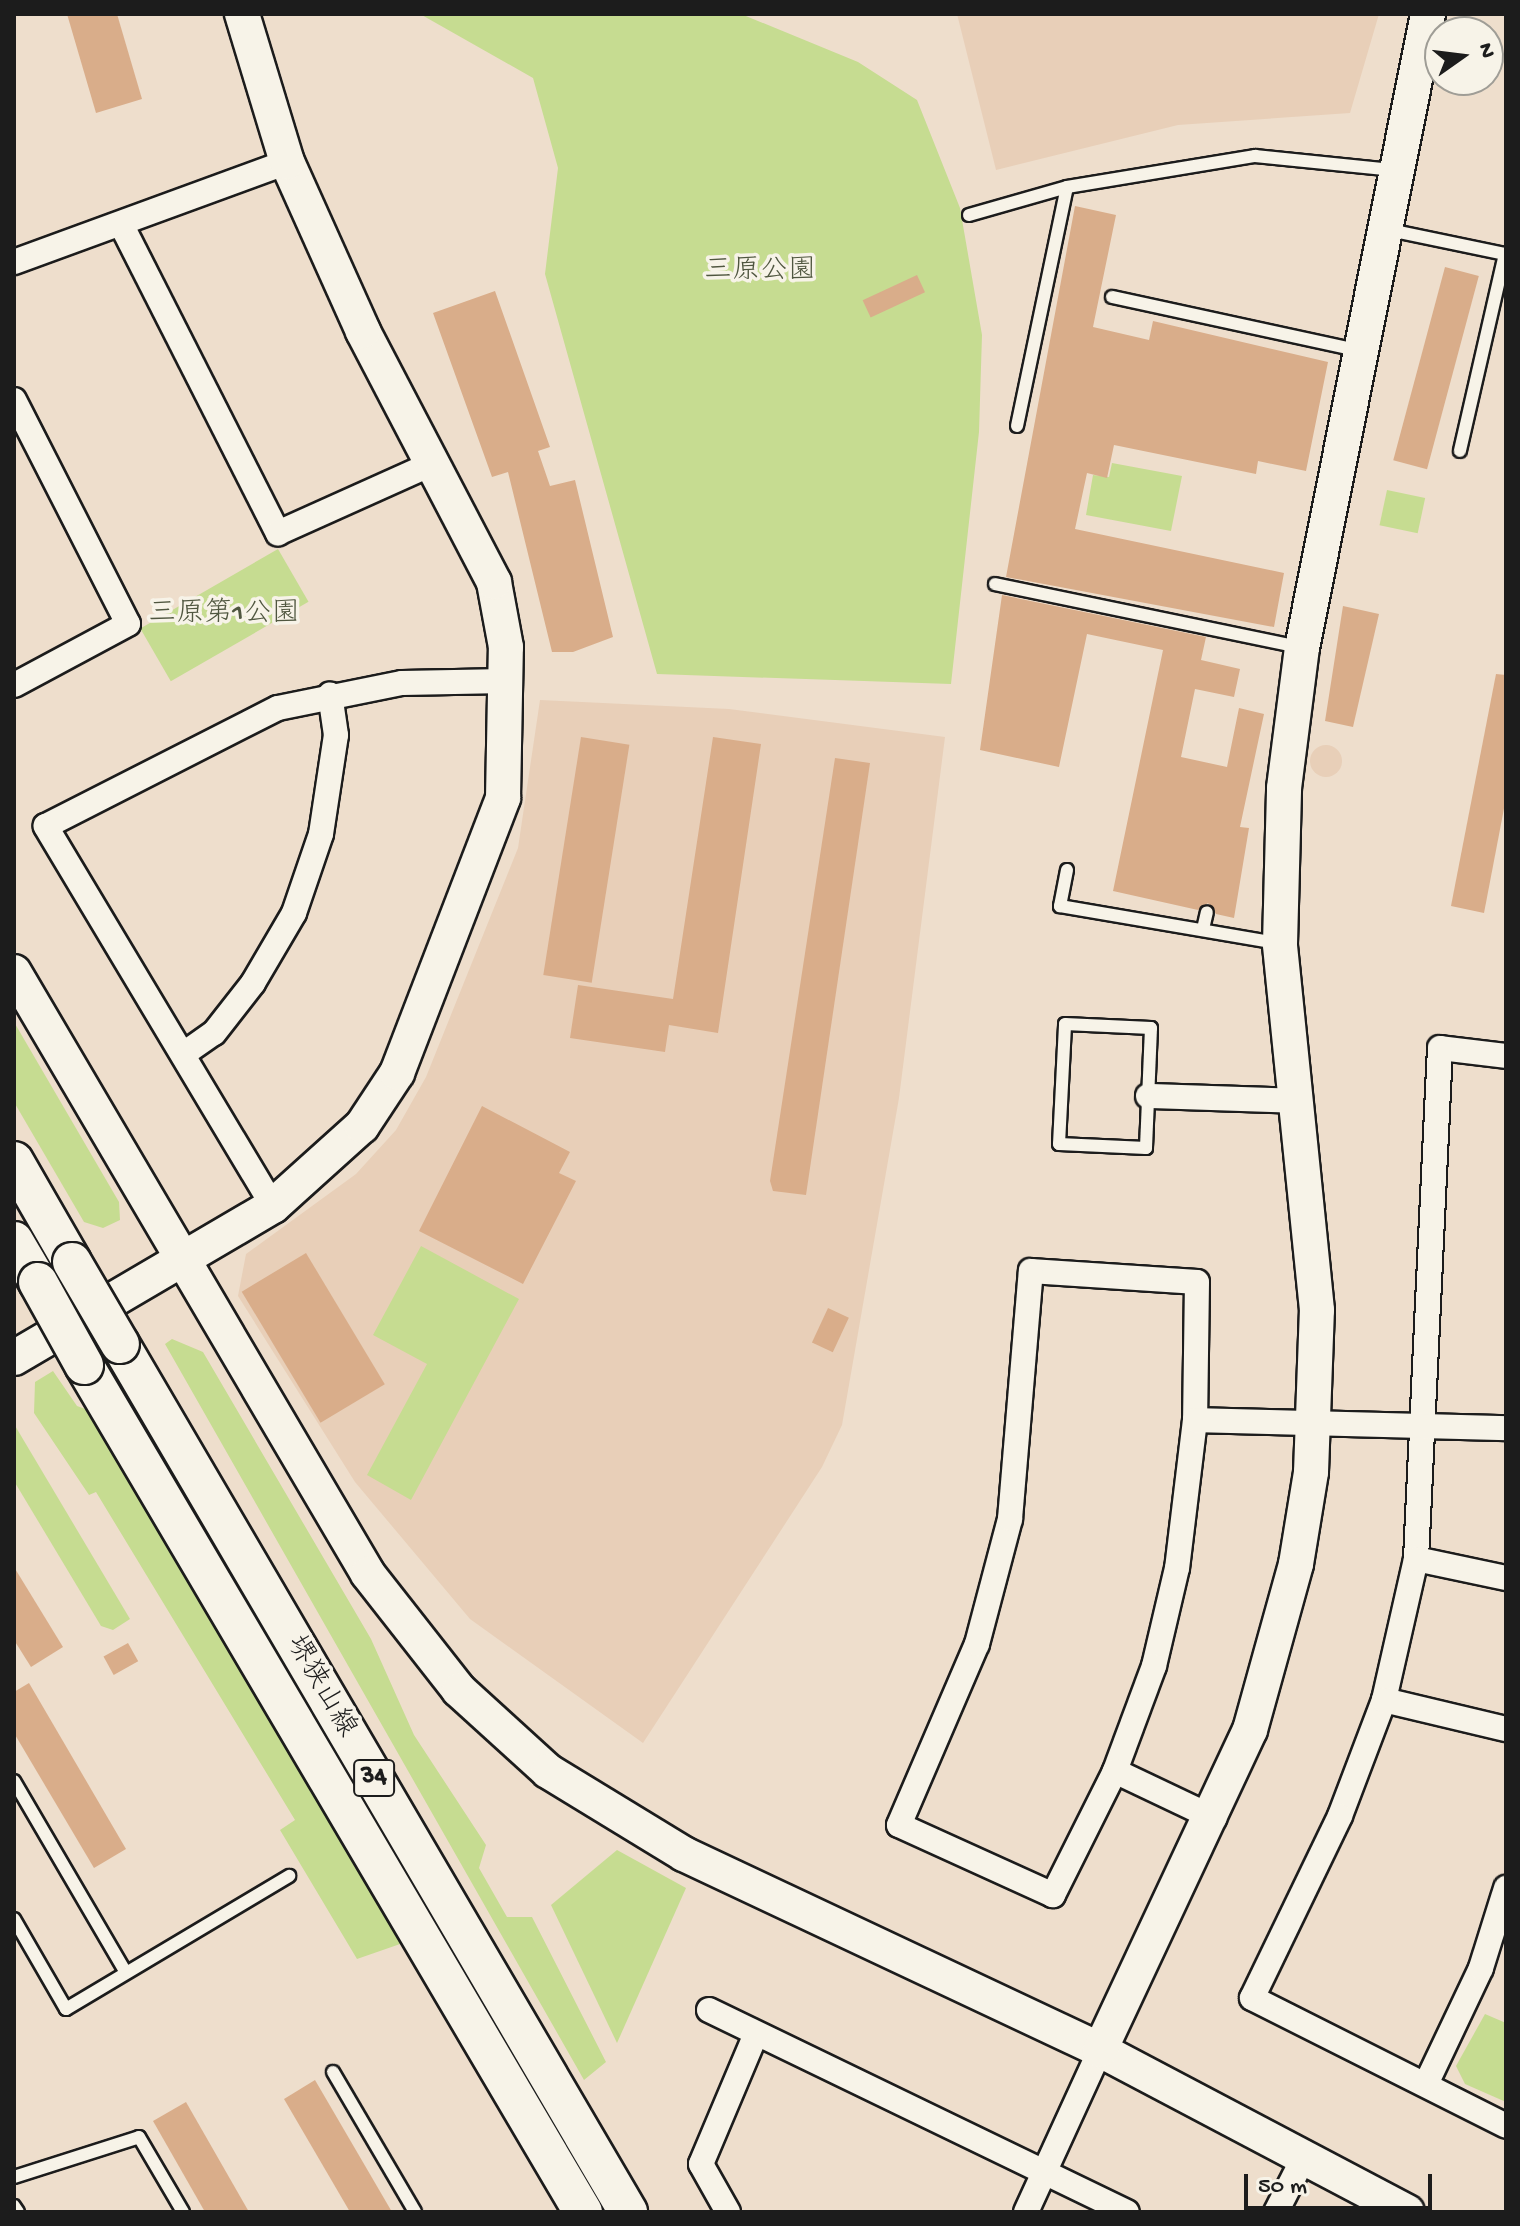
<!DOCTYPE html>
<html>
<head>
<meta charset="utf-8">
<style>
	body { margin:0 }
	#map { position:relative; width:1520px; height:2226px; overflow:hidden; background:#eedecc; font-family:"Gochi Hand","Klee One",sans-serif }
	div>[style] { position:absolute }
	.built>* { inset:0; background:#e8cfb8 }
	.round { border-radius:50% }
	.green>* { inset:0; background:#c6dc91; transform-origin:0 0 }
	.building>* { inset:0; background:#d9ad8a; transform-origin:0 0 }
	.roads { filter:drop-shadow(2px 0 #1c1c1c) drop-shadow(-2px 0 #1c1c1c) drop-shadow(0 2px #1c1c1c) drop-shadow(0 -2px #1c1c1c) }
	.lane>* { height:12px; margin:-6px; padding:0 6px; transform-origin:6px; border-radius:6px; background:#f7f3e8 }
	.street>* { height:24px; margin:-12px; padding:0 12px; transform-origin:12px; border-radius:12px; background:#f7f3e8 }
	.secondary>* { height:34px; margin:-17px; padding:0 17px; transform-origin:17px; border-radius:17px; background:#f7f3e8 }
	.primary>* { height:38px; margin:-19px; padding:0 19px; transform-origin:19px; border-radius:19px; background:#f7f3e8 }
	.bridges { filter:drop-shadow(2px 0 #1c1c1c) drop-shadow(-2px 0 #1c1c1c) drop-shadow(0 2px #1c1c1c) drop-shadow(0 -2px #1c1c1c) }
	.primary-bridge>* { height:38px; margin:-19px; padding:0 19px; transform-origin:19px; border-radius:19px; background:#f7f3e8 }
	span { translate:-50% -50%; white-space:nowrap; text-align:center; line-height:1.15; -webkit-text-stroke:7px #f7f3e8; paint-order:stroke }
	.shield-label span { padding:2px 6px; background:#f7f3e8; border:2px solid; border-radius:6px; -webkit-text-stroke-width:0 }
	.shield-label { font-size:26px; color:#1c1c1c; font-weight:700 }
	.park-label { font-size:28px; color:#4f563f }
	.street-label { font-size:28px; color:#1c1c1c }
	.frame { position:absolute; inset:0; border:16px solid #1c1c1c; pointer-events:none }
	.north { position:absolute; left:1424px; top:16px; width:80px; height:80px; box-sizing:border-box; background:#f7f3e8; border:2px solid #9f9d96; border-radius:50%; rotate:76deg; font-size:22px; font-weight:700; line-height:32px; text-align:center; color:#1c1c1c }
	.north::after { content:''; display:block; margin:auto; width:28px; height:36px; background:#1c1c1c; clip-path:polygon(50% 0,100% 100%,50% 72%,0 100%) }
	.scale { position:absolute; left:1244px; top:2174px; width:188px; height:36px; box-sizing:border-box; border:4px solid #1c1c1c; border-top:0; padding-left:10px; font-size:24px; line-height:28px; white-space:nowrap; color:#1c1c1c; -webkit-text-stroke:6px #f7f3e8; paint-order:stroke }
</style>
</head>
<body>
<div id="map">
	<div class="built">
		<i style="clip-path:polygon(957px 14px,1379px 14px,1350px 113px,1178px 125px,996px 170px)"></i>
		<i style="clip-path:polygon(540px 700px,729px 709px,945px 737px,899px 1098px,842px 1425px,822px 1467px,643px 1743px,470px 1619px,355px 1482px,238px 1296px,246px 1254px,356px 1174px,396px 1130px,426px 1077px,518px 848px)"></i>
		<i class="round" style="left:1310px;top:745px;width:32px;height:32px"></i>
	</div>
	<div class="green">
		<i style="clip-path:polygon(420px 14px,741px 14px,858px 62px,917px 100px,960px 208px,982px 335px,979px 432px,951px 684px,657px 674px,545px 274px,558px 168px,533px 78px)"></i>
		<i style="clip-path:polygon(1112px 463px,1182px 476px,1171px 531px,1086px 515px,1093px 475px,1109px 477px)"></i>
		<i style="left:1387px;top:490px;width:39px;height:36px;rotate:12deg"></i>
		<i style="left:278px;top:549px;width:61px;height:159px;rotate:60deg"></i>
		<i style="clip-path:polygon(14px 1022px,119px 1202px,120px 1220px,103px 1228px,84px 1222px,14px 1102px)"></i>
		<i style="clip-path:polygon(421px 1246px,519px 1299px,411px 1500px,367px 1475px,427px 1364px,373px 1335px)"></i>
		<i style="clip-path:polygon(172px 1339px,203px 1352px,371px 1639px,414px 1735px,486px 1845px,479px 1868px,507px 1917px,532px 1917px,606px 2062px,584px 2080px,165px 1344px)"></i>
		<i style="clip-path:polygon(53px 1371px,77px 1406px,91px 1411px,403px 1943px,357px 1959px,280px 1830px,295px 1820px,96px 1492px,89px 1495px,34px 1413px,35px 1382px)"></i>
		<i style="clip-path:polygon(14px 1424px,130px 1619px,113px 1630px,101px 1626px,14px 1481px)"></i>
		<i style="clip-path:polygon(617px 1850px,686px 1888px,617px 2043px,551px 1905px)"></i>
		<i style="clip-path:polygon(1485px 2014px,1506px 2023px,1506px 2102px,1465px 2084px,1456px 2066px)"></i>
	</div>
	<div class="building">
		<i style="clip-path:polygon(67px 14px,117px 14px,142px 99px,96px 113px)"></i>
		<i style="clip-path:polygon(1075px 206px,1116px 215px,1093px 327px,1149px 340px,1153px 321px,1328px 362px,1306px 471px,1258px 461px,1256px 474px,1114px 445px,1107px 478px,1087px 473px,1075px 529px,1284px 573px,1274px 627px,1006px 577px)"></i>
		<i style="left:1445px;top:267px;width:35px;height:200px;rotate:15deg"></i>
		<i style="left:917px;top:275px;width:19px;height:60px;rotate:65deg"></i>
		<i style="clip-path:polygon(495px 291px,550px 447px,538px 451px,550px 486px,575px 480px,613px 637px,573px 652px,552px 652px,508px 472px,492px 477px,433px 313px)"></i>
		<i style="clip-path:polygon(1002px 595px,1206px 637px,1201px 660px,1240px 669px,1234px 697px,1195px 689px,1181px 757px,1227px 767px,1239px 708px,1264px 714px,1240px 827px,1249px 828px,1234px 918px,1216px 914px,1208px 903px,1198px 910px,1113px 891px,1163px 650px,1087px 634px,1059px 767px,980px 750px)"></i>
		<i style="clip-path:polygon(1343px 606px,1379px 614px,1353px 727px,1325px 721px)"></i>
		<i style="clip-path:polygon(1496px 674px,1506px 675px,1506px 798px,1484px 913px,1451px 906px)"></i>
		<i style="left:581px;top:737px;width:49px;height:241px;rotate:9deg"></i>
		<i style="clip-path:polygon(713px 737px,761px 744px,718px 1033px,669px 1025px,665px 1052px,570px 1038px,578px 985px,673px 999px)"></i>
		<i style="clip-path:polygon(835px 758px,870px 763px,806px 1195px,773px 1191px,770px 1181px)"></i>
		<i style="clip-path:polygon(482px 1106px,570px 1152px,559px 1173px,576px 1181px,523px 1284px,419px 1231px)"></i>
		<i style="left:306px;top:1253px;width:153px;height:75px;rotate:59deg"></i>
		<i style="left:828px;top:1308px;width:23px;height:38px;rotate:25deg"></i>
		<i style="clip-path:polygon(14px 1567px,63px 1647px,31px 1667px,14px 1640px)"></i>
		<i style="left:128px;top:1643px;width:21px;height:28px;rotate:61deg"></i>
		<i style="clip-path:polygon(29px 1683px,126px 1849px,94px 1868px,14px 1733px,14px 1692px)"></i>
		<i style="clip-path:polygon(315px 2080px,392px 2212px,350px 2212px,284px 2099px)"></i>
		<i style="clip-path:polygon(186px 2102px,249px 2212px,205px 2212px,153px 2121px)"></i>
	</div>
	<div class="roads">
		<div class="lane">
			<i style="left:969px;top:215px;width:102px;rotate:-15.9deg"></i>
			<i style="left:1390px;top:230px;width:117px;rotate:11.8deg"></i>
			<i style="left:1505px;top:254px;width:202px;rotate:102.9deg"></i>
			<i style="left:1112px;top:297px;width:252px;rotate:12.2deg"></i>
			<i style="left:1017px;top:426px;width:244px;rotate:-78.2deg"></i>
			<i style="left:1067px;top:187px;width:191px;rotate:-9.4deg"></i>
			<i style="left:1255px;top:156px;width:140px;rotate:5.8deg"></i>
			<i style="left:995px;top:584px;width:310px;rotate:11.7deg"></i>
			<i style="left:1067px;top:870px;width:37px;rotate:101deg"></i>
			<i style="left:1060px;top:906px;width:219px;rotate:9.7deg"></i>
			<i style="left:1203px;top:929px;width:17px;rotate:-77deg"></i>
			<i style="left:1065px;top:1024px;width:86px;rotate:2.7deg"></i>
			<i style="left:1151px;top:1028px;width:120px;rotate:92.4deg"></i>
			<i style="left:1146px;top:1148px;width:87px;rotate:-177.4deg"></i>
			<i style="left:1059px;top:1144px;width:120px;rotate:-87.1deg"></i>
			<i style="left:14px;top:1781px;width:220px;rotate:59.7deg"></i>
			<i style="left:14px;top:1919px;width:104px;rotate:60deg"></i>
			<i style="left:66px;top:2009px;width:260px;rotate:-30.8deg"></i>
			<i style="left:333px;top:2072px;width:162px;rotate:59.6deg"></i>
			<i style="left:14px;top:2177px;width:131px;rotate:-17.7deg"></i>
			<i style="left:139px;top:2137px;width:87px;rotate:59.6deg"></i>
			<i style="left:14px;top:2206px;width:7px;rotate:56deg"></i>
		</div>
		<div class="street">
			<i style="left:121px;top:224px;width:347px;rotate:63.1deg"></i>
			<i style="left:278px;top:533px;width:173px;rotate:-24.2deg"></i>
			<i style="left:14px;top:262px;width:291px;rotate:-20.1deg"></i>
			<i style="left:14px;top:400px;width:251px;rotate:63deg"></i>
			<i style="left:128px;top:624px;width:129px;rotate:151.8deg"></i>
			<i style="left:185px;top:1053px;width:35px;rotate:-35deg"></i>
			<i style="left:214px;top:1033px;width:63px;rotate:-52deg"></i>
			<i style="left:253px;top:983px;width:81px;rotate:-59.6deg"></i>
			<i style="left:294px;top:913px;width:83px;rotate:-71.1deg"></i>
			<i style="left:321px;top:834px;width:100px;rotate:-81.4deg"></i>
			<i style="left:336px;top:735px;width:41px;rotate:-98.3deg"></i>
			<i style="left:1506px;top:1056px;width:66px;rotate:-173.1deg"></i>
			<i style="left:1440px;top:1048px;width:512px;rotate:92.69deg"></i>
			<i style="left:1416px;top:1559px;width:145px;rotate:102.8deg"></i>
			<i style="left:1384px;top:1700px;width:124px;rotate:110.8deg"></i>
			<i style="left:1340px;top:1816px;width:202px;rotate:115.8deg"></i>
			<i style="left:1252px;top:1998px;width:284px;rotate:26.7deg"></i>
			<i style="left:1148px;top:1096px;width:149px;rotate:1.9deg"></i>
			<i style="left:273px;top:1206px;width:443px;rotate:-120.9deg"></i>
			<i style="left:46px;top:826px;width:260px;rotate:-27deg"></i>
			<i style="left:278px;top:708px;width:126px;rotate:-11.4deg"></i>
			<i style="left:402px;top:683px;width:104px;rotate:-1.1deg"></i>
			<i style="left:1031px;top:1271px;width:166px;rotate:3.8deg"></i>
			<i style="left:1197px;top:1282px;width:138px;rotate:90.8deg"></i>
			<i style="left:1195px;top:1420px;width:149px;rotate:96.9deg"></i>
			<i style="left:1177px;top:1568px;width:101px;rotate:103.2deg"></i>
			<i style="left:1154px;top:1666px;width:112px;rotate:110.4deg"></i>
			<i style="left:1115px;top:1771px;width:139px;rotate:116.6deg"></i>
			<i style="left:1053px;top:1895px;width:169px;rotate:-155.6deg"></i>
			<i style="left:899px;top:1825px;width:197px;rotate:-66.7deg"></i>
			<i style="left:977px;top:1644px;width:129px;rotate:-75.2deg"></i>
			<i style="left:1010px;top:1519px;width:249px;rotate:-85.2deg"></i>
			<i style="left:1195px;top:1420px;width:311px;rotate:1.5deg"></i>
			<i style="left:1416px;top:1559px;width:92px;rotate:11.9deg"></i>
			<i style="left:1384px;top:1700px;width:125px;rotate:13.4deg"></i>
			<i style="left:1115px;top:1771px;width:110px;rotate:25.4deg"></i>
			<i style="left:709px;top:2010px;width:464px;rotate:25.8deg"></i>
			<i style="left:1426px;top:2084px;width:128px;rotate:-64.6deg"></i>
			<i style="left:1481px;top:1968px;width:84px;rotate:-72.6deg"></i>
			<i style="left:728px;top:2212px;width:55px;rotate:-119.4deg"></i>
			<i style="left:701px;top:2164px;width:141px;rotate:-67.1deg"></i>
			<i style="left:1026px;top:2212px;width:178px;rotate:-65.4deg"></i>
			<i style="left:1276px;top:2212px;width:64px;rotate:-63deg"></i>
		</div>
		<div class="secondary">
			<i style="left:14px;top:972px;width:698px;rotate:59.54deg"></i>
			<i style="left:368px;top:1574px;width:147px;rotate:51.9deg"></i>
			<i style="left:459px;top:1690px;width:120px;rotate:42.3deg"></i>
			<i style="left:548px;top:1771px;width:159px;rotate:31.4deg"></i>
			<i style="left:684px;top:1854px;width:460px;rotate:25.2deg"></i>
			<i style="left:1100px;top:2050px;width:347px;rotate:27.8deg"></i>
			<i style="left:14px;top:1358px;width:300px;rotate:-30.4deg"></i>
			<i style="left:273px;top:1206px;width:120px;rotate:-42deg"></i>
			<i style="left:362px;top:1126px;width:64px;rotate:-56.6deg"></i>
			<i style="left:397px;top:1073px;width:295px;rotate:-68.9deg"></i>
			<i style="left:503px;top:798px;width:151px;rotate:-88.9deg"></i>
			<i style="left:506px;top:647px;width:66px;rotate:-100.5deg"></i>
			<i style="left:494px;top:582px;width:283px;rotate:-117.6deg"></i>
			<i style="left:363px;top:331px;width:185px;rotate:-114.2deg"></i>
			<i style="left:287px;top:162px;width:155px;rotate:-106.9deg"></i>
			<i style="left:1100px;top:2050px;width:353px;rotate:-64.9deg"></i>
			<i style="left:1250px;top:1730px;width:172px;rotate:-74.5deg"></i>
			<i style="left:1296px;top:1564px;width:93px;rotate:-80.7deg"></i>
			<i style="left:1311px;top:1472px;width:162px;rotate:-87.9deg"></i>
			<i style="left:1317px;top:1310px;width:368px;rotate:-95.8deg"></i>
			<i style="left:1280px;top:944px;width:156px;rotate:-88.5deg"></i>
			<i style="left:1284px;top:788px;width:141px;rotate:-82.7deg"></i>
			<i style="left:1302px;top:648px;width:646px;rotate:-78.76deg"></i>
		</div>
		<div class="primary">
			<i style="left:14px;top:1161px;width:116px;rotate:60.1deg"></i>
			<i style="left:14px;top:1241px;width:48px;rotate:59.7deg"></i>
			<i style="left:120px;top:1344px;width:1006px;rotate:59.66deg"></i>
			<i style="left:84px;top:1365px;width:983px;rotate:59.5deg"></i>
		</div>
	</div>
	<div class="bridges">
		<div class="primary-bridge">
			<i style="left:72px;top:1262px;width:95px;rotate:59.7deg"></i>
			<i style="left:38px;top:1282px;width:95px;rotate:61deg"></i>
		</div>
	</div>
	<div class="shield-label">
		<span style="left:374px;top:1778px">34</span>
	</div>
	<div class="park-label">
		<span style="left:760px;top:272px">三原公園</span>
		<span style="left:224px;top:615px">三原第1公園</span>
	</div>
	<div class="street-label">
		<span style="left:320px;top:1687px;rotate:60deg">堺狭山線</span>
	</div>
	<div class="frame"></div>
	<div class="north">N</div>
	<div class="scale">50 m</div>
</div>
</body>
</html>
